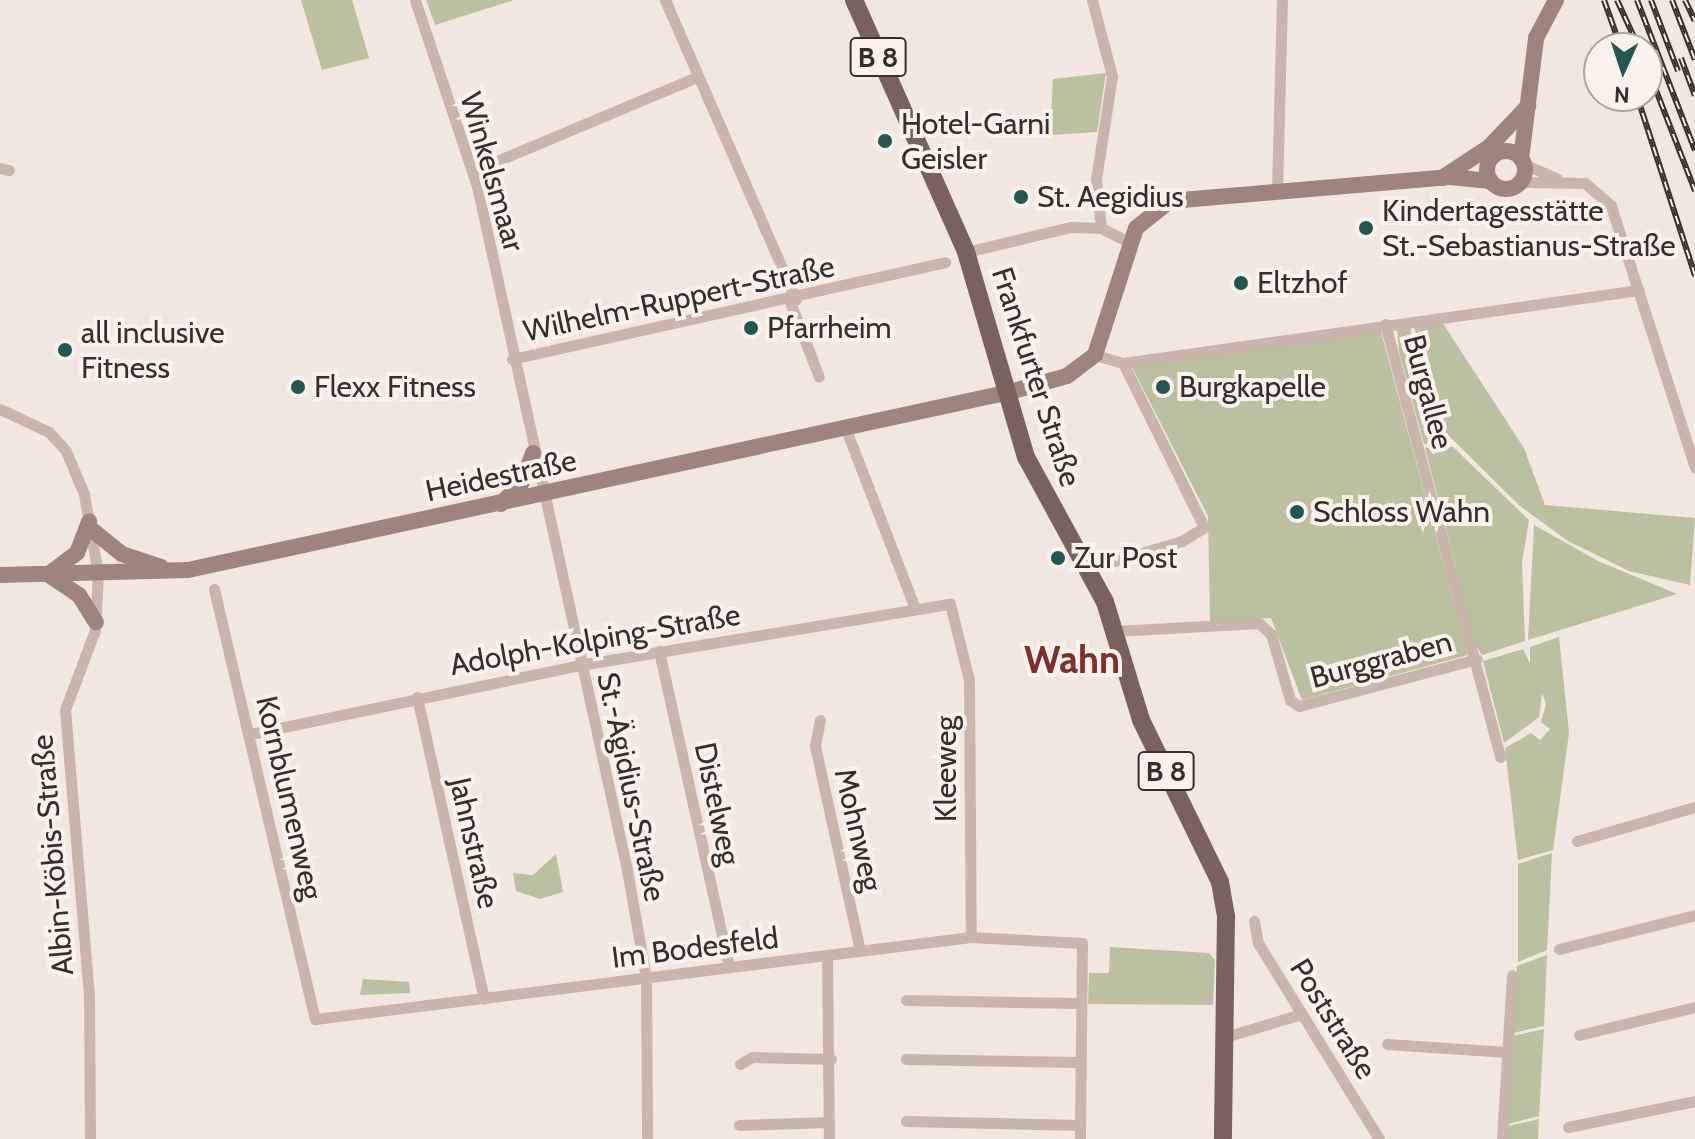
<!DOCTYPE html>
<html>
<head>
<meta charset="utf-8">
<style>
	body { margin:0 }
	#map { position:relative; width:1695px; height:1139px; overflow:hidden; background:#f2e6e0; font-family:Cabin,sans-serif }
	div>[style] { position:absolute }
	.green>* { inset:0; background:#bbc0a0 }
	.street>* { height:11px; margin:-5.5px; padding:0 5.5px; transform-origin:5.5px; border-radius:5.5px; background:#c9b5ac }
	.secondary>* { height:16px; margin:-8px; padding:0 8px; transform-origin:8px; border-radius:8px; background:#9d847d }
	.secondary>.ring { margin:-8px; padding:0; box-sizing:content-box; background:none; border:16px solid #9d847d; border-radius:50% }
	.primary>* { height:18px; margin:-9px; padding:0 9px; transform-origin:9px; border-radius:9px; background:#79625d }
	.rail>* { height:6px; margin-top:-3px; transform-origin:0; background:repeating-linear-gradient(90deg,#f9f1ec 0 9px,#382d2b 0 18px); box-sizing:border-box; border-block:2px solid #382d2b }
	.dots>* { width:22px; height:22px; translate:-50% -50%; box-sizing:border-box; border:4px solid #f9f1ec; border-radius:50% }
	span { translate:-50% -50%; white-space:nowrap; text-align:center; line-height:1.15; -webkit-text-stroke:8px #f9f1ec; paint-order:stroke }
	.shield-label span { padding:2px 6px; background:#f9f1ec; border:2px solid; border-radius:6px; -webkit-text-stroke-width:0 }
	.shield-label { font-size:28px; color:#382d2b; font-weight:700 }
	.poi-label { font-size:30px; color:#382d2b }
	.left { translate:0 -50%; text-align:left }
	.street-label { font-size:30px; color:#382d2b }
	.district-label { font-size:38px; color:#822f28; font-weight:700 }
	.north { position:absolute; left:1583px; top:32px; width:80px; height:80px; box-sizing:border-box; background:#f9f1ec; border:2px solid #aca39f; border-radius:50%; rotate:183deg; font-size:22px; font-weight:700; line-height:32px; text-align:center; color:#382d2b }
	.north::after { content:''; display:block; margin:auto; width:28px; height:36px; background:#225752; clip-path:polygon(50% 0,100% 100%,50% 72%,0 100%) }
</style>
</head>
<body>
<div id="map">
	<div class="green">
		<i style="clip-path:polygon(301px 0,352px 0,369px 58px,322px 70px)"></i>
		<i style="clip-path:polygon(426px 0,514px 0,435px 25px)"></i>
		<i style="clip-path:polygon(1106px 73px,1097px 132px,1050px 135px,1053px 79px)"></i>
		<i style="clip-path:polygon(1442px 322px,1524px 448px,1545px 505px,1695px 518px,1690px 585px,1629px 571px,1568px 541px,1520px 506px,1442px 429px,1414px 326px)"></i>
		<i style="clip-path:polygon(1409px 323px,1432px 419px,1445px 438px,1442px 443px,1424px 444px,1399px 352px,1397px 327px)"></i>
		<i style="clip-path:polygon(1381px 332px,1468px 655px,1302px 700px,1271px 618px,1210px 622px,1208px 516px,1132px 367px)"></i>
		<i style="clip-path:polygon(1433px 447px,1453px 447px,1529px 520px,1522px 563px,1525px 641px,1482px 655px,1476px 646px,1425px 448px)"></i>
		<i style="clip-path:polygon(1534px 525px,1598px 561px,1677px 594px,1528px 640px)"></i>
		<i style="clip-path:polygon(1559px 637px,1569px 733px,1553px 850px,1518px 860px,1505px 748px,1531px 733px,1540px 740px,1550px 729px,1541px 722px,1546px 704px,1542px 693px,1539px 717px,1504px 743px,1483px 661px,1523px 649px,1530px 663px,1530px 647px)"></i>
		<i style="clip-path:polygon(1552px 853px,1547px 950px,1518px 962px,1518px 864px)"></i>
		<i style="clip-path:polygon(556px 854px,563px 892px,540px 899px,516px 891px,513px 873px,533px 875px)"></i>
		<i style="clip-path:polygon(1110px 947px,1209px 953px,1215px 960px,1213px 1005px,1088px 1004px,1089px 973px,1109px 973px)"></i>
		<i style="clip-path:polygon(1547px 955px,1544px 1026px,1513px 1033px,1517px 966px)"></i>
		<i style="clip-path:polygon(363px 979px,409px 982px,410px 993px,360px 995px)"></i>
		<i style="clip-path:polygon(1544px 1029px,1539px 1116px,1508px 1124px,1513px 1036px)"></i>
		<i style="clip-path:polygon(1539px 1119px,1538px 1139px,1507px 1139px,1508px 1126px)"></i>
	</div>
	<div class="street">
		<i style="left:415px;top:0;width:196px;rotate:71.6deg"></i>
		<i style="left:477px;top:186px;width:700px;rotate:77.63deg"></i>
		<i style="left:627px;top:870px;width:110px;rotate:80deg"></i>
		<i style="left:646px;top:978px;width:161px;rotate:89.6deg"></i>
		<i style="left:665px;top:0;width:327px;rotate:66.4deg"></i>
		<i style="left:1092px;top:0;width:79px;rotate:75.3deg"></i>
		<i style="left:1112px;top:76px;width:104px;rotate:98.8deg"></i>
		<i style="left:1096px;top:179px;width:49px;rotate:84.2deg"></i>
		<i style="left:1524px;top:164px;width:36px;rotate:24deg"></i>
		<i style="left:0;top:168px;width:9px;rotate:13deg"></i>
		<i style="left:473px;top:171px;width:243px;rotate:-22.8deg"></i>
		<i style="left:1521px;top:182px;width:64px;rotate:0.9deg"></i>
		<i style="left:1585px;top:183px;width:35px;rotate:41deg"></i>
		<i style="left:1611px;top:206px;width:275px;rotate:72.2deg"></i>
		<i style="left:1277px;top:190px;width:190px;rotate:-88.5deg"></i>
		<i style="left:966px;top:252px;width:108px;rotate:-13.4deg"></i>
		<i style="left:1071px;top:227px;width:30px;rotate:2deg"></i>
		<i style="left:1101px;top:228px;width:31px;rotate:27deg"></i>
		<i style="left:790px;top:302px;width:80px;rotate:68.9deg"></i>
		<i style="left:1385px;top:324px;width:448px;rotate:75.1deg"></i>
		<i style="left:1095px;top:355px;width:29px;rotate:16deg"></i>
		<i style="left:1123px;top:363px;width:521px;rotate:-8.05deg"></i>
		<i style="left:512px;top:359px;width:444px;rotate:-12.6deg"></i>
		<i style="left:0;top:409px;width:54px;rotate:25.1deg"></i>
		<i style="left:49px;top:432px;width:25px;rotate:48deg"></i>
		<i style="left:66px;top:451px;width:47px;rotate:67.3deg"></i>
		<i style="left:84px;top:494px;width:81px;rotate:80.1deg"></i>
		<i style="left:98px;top:574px;width:56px;rotate:93.1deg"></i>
		<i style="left:95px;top:630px;width:85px;rotate:110.6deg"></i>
		<i style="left:65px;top:710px;width:286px;rotate:85.2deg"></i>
		<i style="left:89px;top:995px;width:144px;rotate:89.6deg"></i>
		<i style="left:845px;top:427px;width:194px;rotate:68.9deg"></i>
		<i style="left:1086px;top:569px;width:100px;rotate:-16.3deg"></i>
		<i style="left:1182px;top:541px;width:26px;rotate:-32deg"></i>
		<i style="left:1204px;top:527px;width:183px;rotate:-116.3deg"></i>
		<i style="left:214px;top:589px;width:442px;rotate:76.8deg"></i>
		<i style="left:315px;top:1019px;width:661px;rotate:-7.13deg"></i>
		<i style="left:971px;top:937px;width:111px;rotate:3.1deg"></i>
		<i style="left:1082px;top:943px;width:196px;rotate:90.6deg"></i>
		<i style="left:1115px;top:631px;width:144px;rotate:-3.2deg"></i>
		<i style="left:1259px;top:623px;width:16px;rotate:43deg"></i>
		<i style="left:1271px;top:634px;width:69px;rotate:73.9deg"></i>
		<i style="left:1290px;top:700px;width:11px;rotate:34deg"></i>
		<i style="left:1299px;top:706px;width:184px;rotate:-14.8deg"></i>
		<i style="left:659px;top:651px;width:324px;rotate:77.5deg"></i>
		<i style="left:417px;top:697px;width:309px;rotate:77.5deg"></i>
		<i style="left:820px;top:720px;width:26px;rotate:101deg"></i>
		<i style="left:815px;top:746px;width:210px;rotate:77.6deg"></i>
		<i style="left:250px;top:734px;width:337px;rotate:-11.8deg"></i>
		<i style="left:580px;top:665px;width:375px;rotate:-9.4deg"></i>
		<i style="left:950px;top:604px;width:78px;rotate:76deg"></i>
		<i style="left:969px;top:680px;width:257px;rotate:89.6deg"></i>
		<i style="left:1577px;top:841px;width:123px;rotate:-16.1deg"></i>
		<i style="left:1254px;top:921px;width:22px;rotate:80deg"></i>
		<i style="left:1258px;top:943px;width:230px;rotate:58.3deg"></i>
		<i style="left:1559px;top:949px;width:140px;rotate:-14deg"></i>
		<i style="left:827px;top:956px;width:183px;rotate:89.4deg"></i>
		<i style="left:906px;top:1000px;width:174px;rotate:1deg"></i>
		<i style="left:1579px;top:1035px;width:119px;rotate:-13.6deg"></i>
		<i style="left:1225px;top:1037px;width:79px;rotate:-16.8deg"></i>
		<i style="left:1387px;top:1044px;width:120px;rotate:3.8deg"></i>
		<i style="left:906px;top:1059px;width:174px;rotate:1deg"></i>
		<i style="left:740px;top:1064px;width:14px;rotate:-30deg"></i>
		<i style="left:752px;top:1057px;width:79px;rotate:1.5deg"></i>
		<i style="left:906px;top:1121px;width:174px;rotate:1.3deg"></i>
		<i style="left:739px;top:1125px;width:90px;rotate:-1.9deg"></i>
		<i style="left:1568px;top:1127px;width:130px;rotate:-11.6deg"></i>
		<i style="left:1502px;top:1139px;width:164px;rotate:-86.5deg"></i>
	</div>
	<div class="secondary">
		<i class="ring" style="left:1487px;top:151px;width:22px;height:22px"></i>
		<i style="left:1521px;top:159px;width:122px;rotate:-82.9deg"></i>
		<i style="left:1536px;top:38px;width:43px;rotate:-62.2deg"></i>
		<i style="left:1442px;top:178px;width:56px;rotate:-33.4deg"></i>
		<i style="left:1489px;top:147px;width:57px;rotate:-46.4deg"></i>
		<i style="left:501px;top:504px;width:30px;rotate:-46deg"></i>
		<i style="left:522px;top:482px;width:31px;rotate:-69deg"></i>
		<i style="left:91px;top:529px;width:40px;rotate:39deg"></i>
		<i style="left:122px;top:554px;width:41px;rotate:18.4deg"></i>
		<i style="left:49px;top:574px;width:35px;rotate:-37deg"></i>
		<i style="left:77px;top:553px;width:34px;rotate:-69deg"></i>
		<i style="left:0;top:575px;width:188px;rotate:-1.5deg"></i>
		<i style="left:188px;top:570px;width:841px;rotate:-12.22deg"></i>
		<i style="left:1010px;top:392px;width:59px;rotate:-15.7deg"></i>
		<i style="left:1067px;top:376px;width:35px;rotate:-37deg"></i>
		<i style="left:1095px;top:355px;width:133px;rotate:-72.1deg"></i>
		<i style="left:1136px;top:228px;width:43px;rotate:-38.5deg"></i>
		<i style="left:1170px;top:201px;width:281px;rotate:-4.9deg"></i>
		<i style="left:1450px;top:177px;width:41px;rotate:5.6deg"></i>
		<i style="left:49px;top:575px;width:36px;rotate:34deg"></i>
		<i style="left:79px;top:595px;width:32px;rotate:58deg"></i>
	</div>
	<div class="primary">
		<i style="left:854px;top:0;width:276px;rotate:66deg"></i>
		<i style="left:966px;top:252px;width:214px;rotate:73.7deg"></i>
		<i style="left:1026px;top:457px;width:165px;rotate:61.4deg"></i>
		<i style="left:1105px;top:602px;width:123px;rotate:73deg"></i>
		<i style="left:1141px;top:720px;width:180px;rotate:64deg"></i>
		<i style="left:1220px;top:882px;width:36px;rotate:80deg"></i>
		<i style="left:1226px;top:917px;width:222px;rotate:90.8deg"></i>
	</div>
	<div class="rail">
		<i style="left:1604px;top:0;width:51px;rotate:70.5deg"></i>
		<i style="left:1617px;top:0;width:53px;rotate:65.4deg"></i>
		<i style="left:1637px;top:0;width:161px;rotate:68.9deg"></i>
		<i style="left:1651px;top:0;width:76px;rotate:69.2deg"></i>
		<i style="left:1672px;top:0;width:64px;rotate:69deg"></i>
		<i style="left:1685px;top:0;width:23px;rotate:65deg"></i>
		<i style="left:1681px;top:58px;width:40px;rotate:69.8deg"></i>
		<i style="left:1647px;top:67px;width:133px;rotate:68.8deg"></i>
		<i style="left:1637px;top:96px;width:189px;rotate:72.1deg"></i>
	</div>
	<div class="dots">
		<i style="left:885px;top:141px;background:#225752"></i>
		<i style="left:1021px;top:197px;background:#225752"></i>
		<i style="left:1366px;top:228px;background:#225752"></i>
		<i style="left:1241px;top:283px;background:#225752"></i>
		<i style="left:751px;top:328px;background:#225752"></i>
		<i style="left:65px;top:350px;background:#225752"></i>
		<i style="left:298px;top:387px;background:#225752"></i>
		<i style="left:1163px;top:387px;background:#225752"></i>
		<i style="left:1297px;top:512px;background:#225752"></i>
		<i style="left:1058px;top:558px;background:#225752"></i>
	</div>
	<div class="shield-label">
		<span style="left:878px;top:57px">B 8</span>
		<span style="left:1166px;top:771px">B 8</span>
	</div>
	<div class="poi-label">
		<span class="left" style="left:901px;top:141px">Hotel-Garni<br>Geisler</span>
		<span class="left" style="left:1037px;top:197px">St. Aegidius</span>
		<span class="left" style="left:1382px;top:228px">Kindertagesstätte<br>St.-Sebastianus-Straße</span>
		<span class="left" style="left:1257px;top:283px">Eltzhof</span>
		<span class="left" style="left:767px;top:328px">Pfarrheim</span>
		<span class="left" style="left:81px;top:350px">all inclusive<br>Fitness</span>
		<span class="left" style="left:314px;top:387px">Flexx Fitness</span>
		<span class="left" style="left:1179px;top:387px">Burgkapelle</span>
		<span class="left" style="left:1313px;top:512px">Schloss Wahn</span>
		<span class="left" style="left:1074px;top:558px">Zur Post</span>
	</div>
	<div class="street-label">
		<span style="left:492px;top:172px;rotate:74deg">Winkelsmaar</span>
		<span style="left:679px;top:299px;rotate:-12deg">Wilhelm-Ruppert-Straße</span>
		<span style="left:1036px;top:377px;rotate:72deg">Frankfurter Straße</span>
		<span style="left:1428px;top:392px;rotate:75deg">Burgallee</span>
		<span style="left:501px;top:476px;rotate:-12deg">Heidestraße</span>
		<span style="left:595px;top:640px;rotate:-10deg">Adolph-Kolping-Straße</span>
		<span style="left:1381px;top:660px;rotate:-15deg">Burggraben</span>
		<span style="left:946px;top:769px;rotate:-90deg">Kleeweg</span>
		<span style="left:631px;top:787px;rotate:78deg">St.-Ägidius-Straße</span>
		<span style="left:289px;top:798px;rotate:77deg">Kornblumenweg</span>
		<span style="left:717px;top:804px;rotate:78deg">Distelweg</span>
		<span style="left:858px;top:830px;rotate:77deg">Mohnweg</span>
		<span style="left:474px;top:843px;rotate:77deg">Jahnstraße</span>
		<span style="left:53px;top:855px;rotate:-95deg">Albin-Köbis-Straße</span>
		<span style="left:695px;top:948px;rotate:-7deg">Im Bodesfeld</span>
		<span style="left:1333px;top:1019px;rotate:58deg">Poststraße</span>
	</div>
	<div class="district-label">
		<span style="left:1072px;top:660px">Wahn</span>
	</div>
	<div class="north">N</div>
</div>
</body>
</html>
